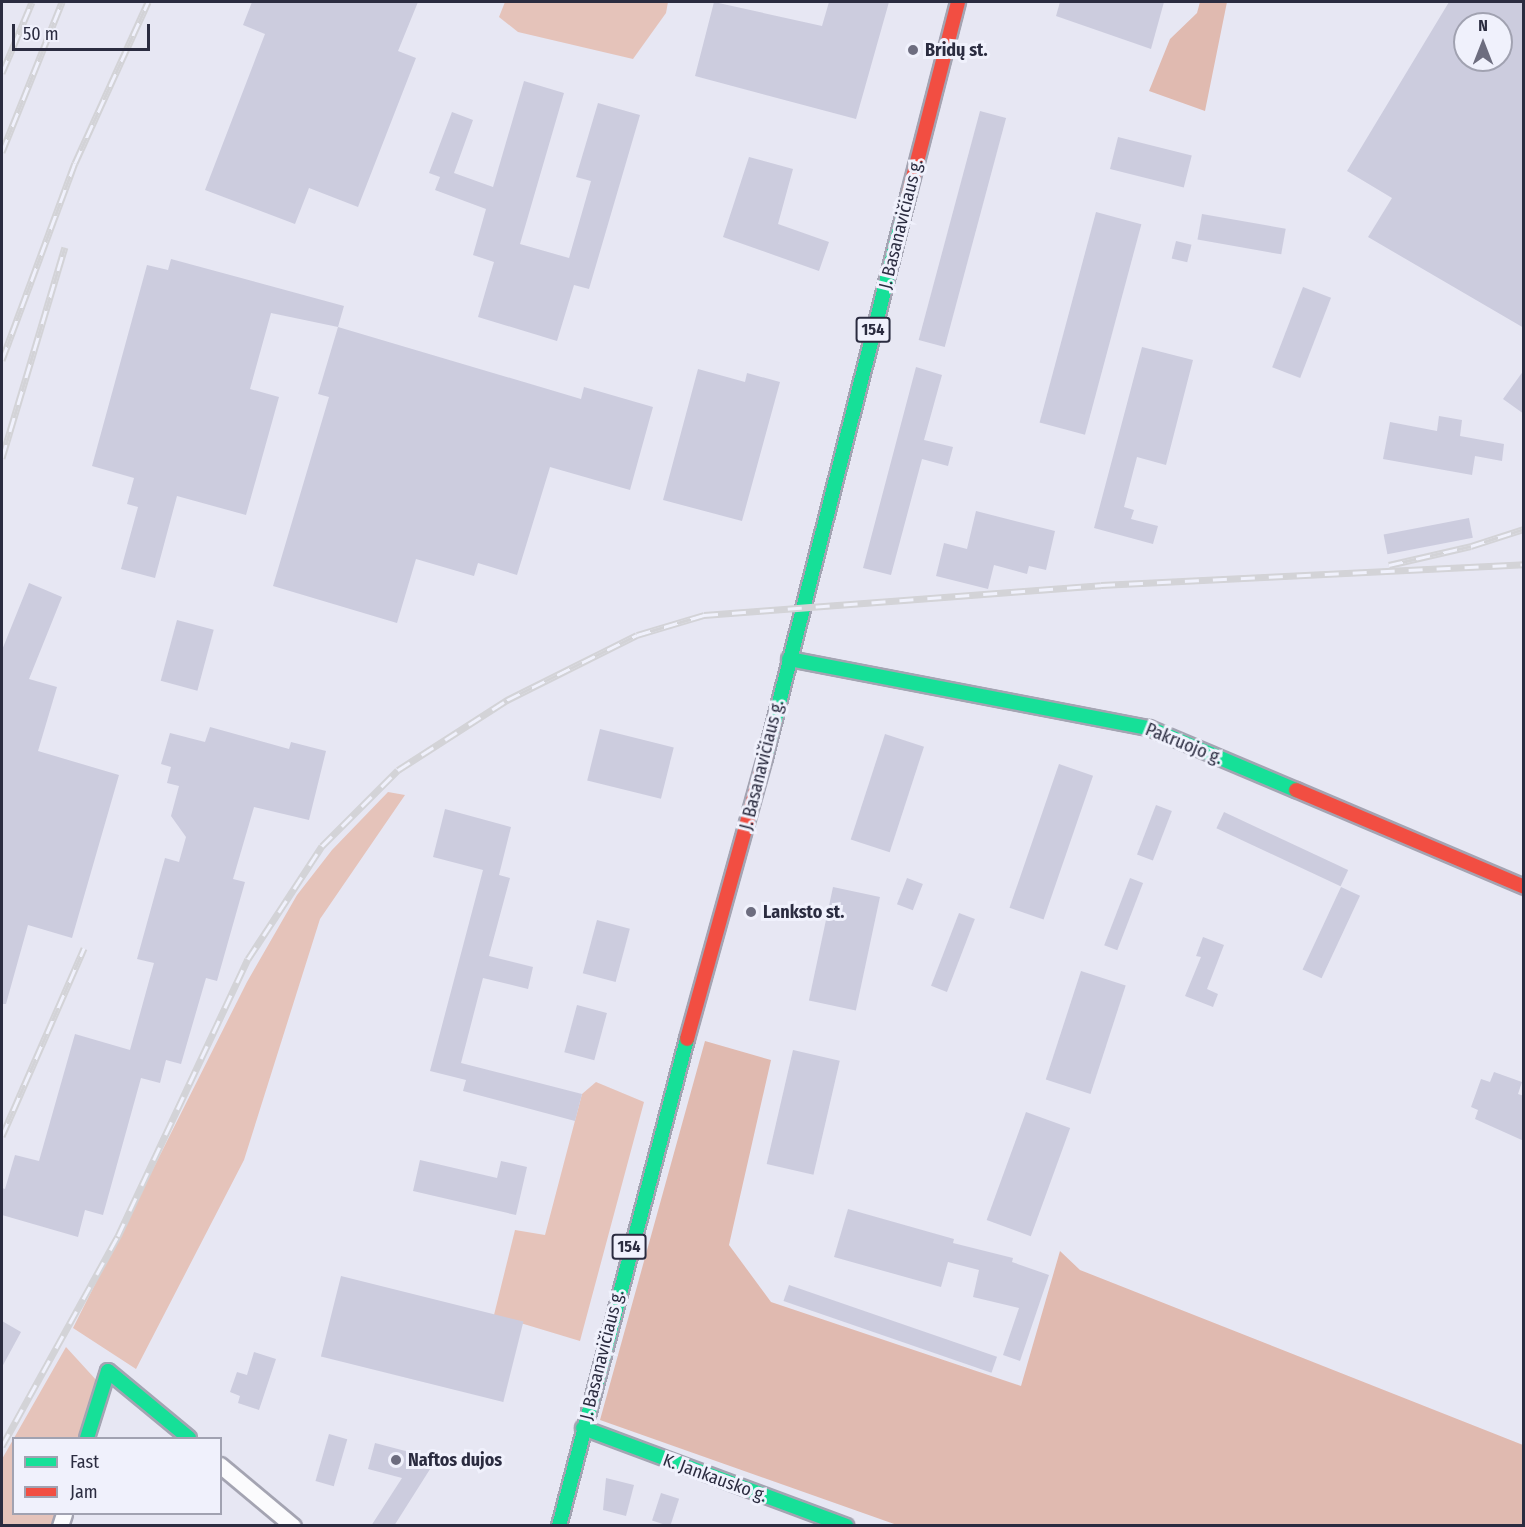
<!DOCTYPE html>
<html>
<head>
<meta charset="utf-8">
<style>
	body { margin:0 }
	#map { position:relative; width:1525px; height:1527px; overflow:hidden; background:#e7e7f3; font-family:"Fira Sans Condensed",sans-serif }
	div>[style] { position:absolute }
	.green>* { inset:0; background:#e5c3ba }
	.forest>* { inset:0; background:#e0bab0 }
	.building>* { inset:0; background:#ccccde; transform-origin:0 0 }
	.roads { filter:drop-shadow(2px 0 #a4a4b2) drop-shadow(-2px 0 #a4a4b2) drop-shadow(0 2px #a4a4b2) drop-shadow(0 -2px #a4a4b2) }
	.street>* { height:15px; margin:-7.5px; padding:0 7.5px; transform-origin:7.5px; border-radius:7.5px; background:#fbfbfd }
	.fast>* { height:14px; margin:-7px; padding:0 7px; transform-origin:7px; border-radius:7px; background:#16e098 }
	.jam>* { height:14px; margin:-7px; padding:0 7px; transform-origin:7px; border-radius:7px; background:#f24e42 }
	.rail>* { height:7px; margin-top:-3.5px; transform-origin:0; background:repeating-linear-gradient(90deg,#f0f1fc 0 14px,#d3d3d7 0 28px); box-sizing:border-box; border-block:2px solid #d3d3d7 }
	.dots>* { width:16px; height:16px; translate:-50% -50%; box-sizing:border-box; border:3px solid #f0f1fc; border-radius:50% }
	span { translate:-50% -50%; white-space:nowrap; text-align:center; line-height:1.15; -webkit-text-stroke:6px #f0f1fc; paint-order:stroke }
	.shield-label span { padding:2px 4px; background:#f0f1fc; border:2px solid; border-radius:4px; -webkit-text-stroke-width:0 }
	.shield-label { font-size:16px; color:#2b2c40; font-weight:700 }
	.poi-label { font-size:18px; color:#2b2c40; font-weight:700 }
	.left { translate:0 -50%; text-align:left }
	.street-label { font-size:18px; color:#2b2c40 }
	.frame { position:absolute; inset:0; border:3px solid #2b2c40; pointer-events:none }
	.legend { position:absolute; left:12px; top:1437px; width:210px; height:78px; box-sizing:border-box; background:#f0f1fc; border:2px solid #a1a2b1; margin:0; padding:8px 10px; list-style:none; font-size:18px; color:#2b2c40 }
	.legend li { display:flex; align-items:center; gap:12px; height:30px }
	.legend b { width:30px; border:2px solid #a1a2b1 }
	.north { position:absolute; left:1453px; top:12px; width:60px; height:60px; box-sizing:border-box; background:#f0f1fc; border:2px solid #a1a2b1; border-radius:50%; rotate:0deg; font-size:16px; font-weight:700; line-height:24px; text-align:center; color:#2b2c40 }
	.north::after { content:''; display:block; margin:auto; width:21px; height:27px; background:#6d6d7f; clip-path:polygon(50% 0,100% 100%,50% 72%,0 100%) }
	.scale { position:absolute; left:12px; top:24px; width:138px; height:27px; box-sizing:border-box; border:3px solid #2b2c40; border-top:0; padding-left:8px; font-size:18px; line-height:21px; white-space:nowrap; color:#2b2c40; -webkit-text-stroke:4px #f0f1fc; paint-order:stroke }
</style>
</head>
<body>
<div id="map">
	<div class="green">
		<i style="clip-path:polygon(505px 2px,668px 2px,666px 13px,633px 59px,518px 32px,499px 17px)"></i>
		<i style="clip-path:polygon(388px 792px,405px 795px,320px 919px,244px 1160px,136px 1369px,73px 1328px,247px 982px,297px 895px,332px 850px)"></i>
		<i style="clip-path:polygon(596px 1082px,644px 1102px,580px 1341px,494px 1315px,515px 1230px,545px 1235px,582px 1094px)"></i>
		<i style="clip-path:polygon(66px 1347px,98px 1382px,81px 1438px,14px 1438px,14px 1514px,57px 1514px,54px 1525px,2px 1526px,2px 1459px)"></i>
	</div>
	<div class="forest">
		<i style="clip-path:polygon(1200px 2px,1227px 2px,1205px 111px,1149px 91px,1170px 39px,1197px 13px)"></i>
		<i style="clip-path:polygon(705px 1041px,771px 1060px,729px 1245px,771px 1302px,1021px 1386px,1060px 1251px,1080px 1270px,1523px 1445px,1523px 1525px,897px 1525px,600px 1420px)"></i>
	</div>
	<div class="building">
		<i style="clip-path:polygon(252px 2px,418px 2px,398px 51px,416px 58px,358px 207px,309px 188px,295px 224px,205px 190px,265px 34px,243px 25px)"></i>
		<i style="clip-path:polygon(714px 2px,822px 26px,829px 2px,889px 2px,856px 119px,695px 76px)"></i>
		<i style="clip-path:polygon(1060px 2px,1164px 2px,1151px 49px,1056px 16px)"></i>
		<i style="clip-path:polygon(evenodd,1449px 2px,1524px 2px,1524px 328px,1368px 237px,1392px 198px,1347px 171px,1449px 2px,1465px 24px,1501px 24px,1501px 60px,1465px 60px,1465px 24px)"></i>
		<i style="clip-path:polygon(524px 81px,564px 93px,520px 244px,569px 258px,591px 181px,576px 177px,598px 103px,640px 115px,589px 289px,574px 285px,557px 341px,478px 317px,494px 262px,473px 255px,486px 209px,435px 190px,440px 177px,429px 173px,452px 112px,473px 120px,454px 173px,493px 187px)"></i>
		<i style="left:980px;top:111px;width:27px;height:237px;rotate:15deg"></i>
		<i style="left:1118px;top:137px;width:76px;height:33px;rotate:14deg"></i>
		<i style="clip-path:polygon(749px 157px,793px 169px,778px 224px,829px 242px,819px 271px,723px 237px)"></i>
		<i style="left:1096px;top:212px;width:47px;height:218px;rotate:15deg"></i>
		<i style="left:1202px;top:214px;width:85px;height:26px;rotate:10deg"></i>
		<i style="left:1176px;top:241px;width:16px;height:18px;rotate:14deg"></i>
		<i style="clip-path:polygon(171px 259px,344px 306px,338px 327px,271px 313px,250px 389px,279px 397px,246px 515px,177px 496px,155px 578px,121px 569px,138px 507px,127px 504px,134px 478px,92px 466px,147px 265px,168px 270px)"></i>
		<i style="left:1303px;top:287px;width:30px;height:86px;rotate:21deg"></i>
		<i style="clip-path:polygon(338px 327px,581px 399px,584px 387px,653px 407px,630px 490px,550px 467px,517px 575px,478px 563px,474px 576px,416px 559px,397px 623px,273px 586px,329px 397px,318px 394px)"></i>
		<i style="clip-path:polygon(1142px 347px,1193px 360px,1166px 465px,1137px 457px,1124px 507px,1134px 510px,1131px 519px,1158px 526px,1153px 544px,1094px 528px)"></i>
		<i style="clip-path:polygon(916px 367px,942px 375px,924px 440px,953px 447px,948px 466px,922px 459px,891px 575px,863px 568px)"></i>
		<i style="clip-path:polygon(698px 369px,745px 382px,747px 373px,780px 382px,742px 521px,663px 500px)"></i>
		<i style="clip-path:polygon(1524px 370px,1524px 414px,1503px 399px)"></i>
		<i style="clip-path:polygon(1439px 416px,1462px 420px,1460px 436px,1504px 444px,1502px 461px,1475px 456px,1472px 475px,1383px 459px,1390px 422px,1437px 431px)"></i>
		<i style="clip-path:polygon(976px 511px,1055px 531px,1046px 570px,1029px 566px,1027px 574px,994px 565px,988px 589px,936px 576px,944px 543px,967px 549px)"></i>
		<i style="left:1469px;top:518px;width:20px;height:87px;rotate:79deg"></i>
		<i style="clip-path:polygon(29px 583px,62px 597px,29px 679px,57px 687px,38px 751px,119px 775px,72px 938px,28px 925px,6px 1004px,2px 1004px,2px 650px)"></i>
		<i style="left:177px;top:620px;width:38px;height:63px;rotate:15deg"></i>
		<i style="clip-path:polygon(210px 727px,289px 749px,291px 742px,326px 751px,309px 820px,254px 807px,233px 879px,245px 882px,217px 981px,206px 978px,181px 1064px,166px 1060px,160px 1083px,141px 1078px,103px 1215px,85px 1210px,78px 1237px,2px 1215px,2px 1188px,5px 1189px,15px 1155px,39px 1161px,75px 1034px,130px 1050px,154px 963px,137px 959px,165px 858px,179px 862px,186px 837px,171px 816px,179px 786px,167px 783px,171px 767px,161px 764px,170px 733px,205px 742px)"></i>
		<i style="left:600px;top:729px;width:76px;height:53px;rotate:14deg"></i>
		<i style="left:885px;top:734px;width:41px;height:111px;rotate:18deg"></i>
		<i style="left:1059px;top:764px;width:36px;height:152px;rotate:19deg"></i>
		<i style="left:1156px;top:805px;width:17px;height:53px;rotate:21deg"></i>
		<i style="clip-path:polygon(445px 809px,511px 827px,499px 875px,510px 878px,489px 956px,533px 967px,528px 989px,483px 978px,461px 1063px,582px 1094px,575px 1121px,463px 1091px,466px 1080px,430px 1071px,483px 870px,433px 857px)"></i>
		<i style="left:1224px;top:812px;width:137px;height:18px;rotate:25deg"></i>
		<i style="left:907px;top:878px;width:17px;height:28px;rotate:21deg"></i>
		<i style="left:1130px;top:878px;width:14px;height:72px;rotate:21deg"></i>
		<i style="left:833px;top:887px;width:48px;height:116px;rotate:12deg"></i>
		<i style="left:1341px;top:887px;width:21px;height:91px;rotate:25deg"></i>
		<i style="left:959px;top:913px;width:17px;height:78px;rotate:21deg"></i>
		<i style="left:597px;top:920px;width:34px;height:55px;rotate:15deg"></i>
		<i style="clip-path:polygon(1203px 937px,1224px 945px,1207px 989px,1218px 994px,1213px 1007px,1185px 996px,1201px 957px,1196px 956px)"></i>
		<i style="left:1081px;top:971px;width:47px;height:114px;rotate:18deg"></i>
		<i style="left:577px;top:1005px;width:31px;height:49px;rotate:15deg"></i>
		<i style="left:793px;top:1050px;width:48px;height:117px;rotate:13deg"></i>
		<i style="clip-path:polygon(1494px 1072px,1522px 1082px,1518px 1094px,1524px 1096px,1524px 1141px,1475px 1119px,1478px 1110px,1471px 1107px,1481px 1079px,1490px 1082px)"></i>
		<i style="left:1026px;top:1112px;width:47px;height:115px;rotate:20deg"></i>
		<i style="clip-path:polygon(420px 1160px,497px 1178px,501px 1161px,527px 1167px,516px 1215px,413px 1191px)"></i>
		<i style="clip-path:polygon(848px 1209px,954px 1239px,953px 1243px,1013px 1258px,1012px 1262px,1049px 1275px,1020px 1361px,1003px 1355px,1019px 1308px,973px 1297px,979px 1270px,948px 1262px,941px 1287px,834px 1257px)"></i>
		<i style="left:341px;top:1276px;width:188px;height:83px;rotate:14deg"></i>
		<i style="left:789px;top:1285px;width:220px;height:17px;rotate:19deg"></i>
		<i style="clip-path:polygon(2px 1321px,21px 1332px,2px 1367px)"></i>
		<i style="clip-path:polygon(254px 1352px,276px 1359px,259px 1410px,238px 1403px,240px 1396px,230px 1392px,237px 1372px,247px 1375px)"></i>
		<i style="left:329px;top:1434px;width:19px;height:49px;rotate:16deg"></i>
		<i style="clip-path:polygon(375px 1443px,413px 1453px,432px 1466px,394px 1526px,371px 1526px,402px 1478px,368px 1469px)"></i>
		<i style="clip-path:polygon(606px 1478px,634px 1485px,626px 1516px,603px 1510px)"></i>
		<i style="left:661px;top:1493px;width:19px;height:29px;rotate:18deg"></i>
	</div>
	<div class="roads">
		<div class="street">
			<i style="left:220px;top:1465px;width:95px;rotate:39.9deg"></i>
			<i style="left:60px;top:1526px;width:13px;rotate:-72deg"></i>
		</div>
		<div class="fast">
			<i style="left:789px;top:659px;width:367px;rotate:10.9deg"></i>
			<i style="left:1149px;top:728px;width:160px;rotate:22.9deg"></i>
			<i style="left:765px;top:758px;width:583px;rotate:-75.7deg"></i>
			<i style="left:583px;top:1428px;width:281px;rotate:20.4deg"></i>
			<i style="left:87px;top:1438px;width:70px;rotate:-72.6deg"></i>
			<i style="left:108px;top:1371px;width:105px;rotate:39.6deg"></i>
			<i style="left:559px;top:1526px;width:504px;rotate:-75.27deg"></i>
		</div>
		<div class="jam">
			<i style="left:909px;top:193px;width:197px;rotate:-75.6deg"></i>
			<i style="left:1296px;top:790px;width:248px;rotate:23deg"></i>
			<i style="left:687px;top:1039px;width:292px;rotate:-74.5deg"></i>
		</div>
	</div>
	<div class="rail">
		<i style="left:2px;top:73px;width:77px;rotate:-67.1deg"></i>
		<i style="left:2px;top:152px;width:162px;rotate:-68.2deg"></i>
		<i style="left:2px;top:360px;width:210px;rotate:-69.7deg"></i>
		<i style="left:75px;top:163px;width:177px;rotate:-65.6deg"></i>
		<i style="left:2px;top:458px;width:220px;rotate:-73.4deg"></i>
		<i style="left:1389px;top:565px;width:84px;rotate:-13deg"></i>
		<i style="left:1471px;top:546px;width:56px;rotate:-17.8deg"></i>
		<i style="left:2px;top:1136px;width:205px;rotate:-66.4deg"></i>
		<i style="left:2px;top:1446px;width:240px;rotate:-61.1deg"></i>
		<i style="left:118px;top:1236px;width:306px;rotate:-64.9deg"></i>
		<i style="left:248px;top:959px;width:135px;rotate:-56.8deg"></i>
		<i style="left:322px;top:846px;width:107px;rotate:-45deg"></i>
		<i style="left:398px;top:770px;width:130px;rotate:-32.7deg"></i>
		<i style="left:507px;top:700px;width:145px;rotate:-26.6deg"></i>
		<i style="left:637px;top:635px;width:70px;rotate:-16.6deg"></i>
		<i style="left:704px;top:615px;width:398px;rotate:-4.3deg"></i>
		<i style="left:1101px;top:585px;width:424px;rotate:-2.8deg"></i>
	</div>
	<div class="dots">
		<i style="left:913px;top:50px;background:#6d6d7f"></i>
		<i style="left:751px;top:912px;background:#6d6d7f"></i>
		<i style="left:396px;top:1460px;background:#6d6d7f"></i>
	</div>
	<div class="shield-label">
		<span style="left:873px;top:330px">154</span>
		<span style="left:629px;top:1247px">154</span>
	</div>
	<div class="poi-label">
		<span class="left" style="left:925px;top:50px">Bridų st.</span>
		<span class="left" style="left:763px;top:912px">Lanksto st.</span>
		<span class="left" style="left:408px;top:1460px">Naftos dujos</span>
	</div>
	<div class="street-label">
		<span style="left:901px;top:224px;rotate:-76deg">J. Basanavičiaus g.</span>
		<span style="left:1184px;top:744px;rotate:22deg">Pakruojo g.</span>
		<span style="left:762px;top:765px;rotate:-76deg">J. Basanavičiaus g.</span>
		<span style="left:602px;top:1355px;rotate:-76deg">J. Basanavičiaus g.</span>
		<span style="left:715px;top:1478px;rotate:20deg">K. Jankausko g.</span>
	</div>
	<div class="frame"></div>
	<ul class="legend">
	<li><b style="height:8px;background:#16e098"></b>Fast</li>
	<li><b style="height:8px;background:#f24e42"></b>Jam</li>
	</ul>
	<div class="north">N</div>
	<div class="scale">50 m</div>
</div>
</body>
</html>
